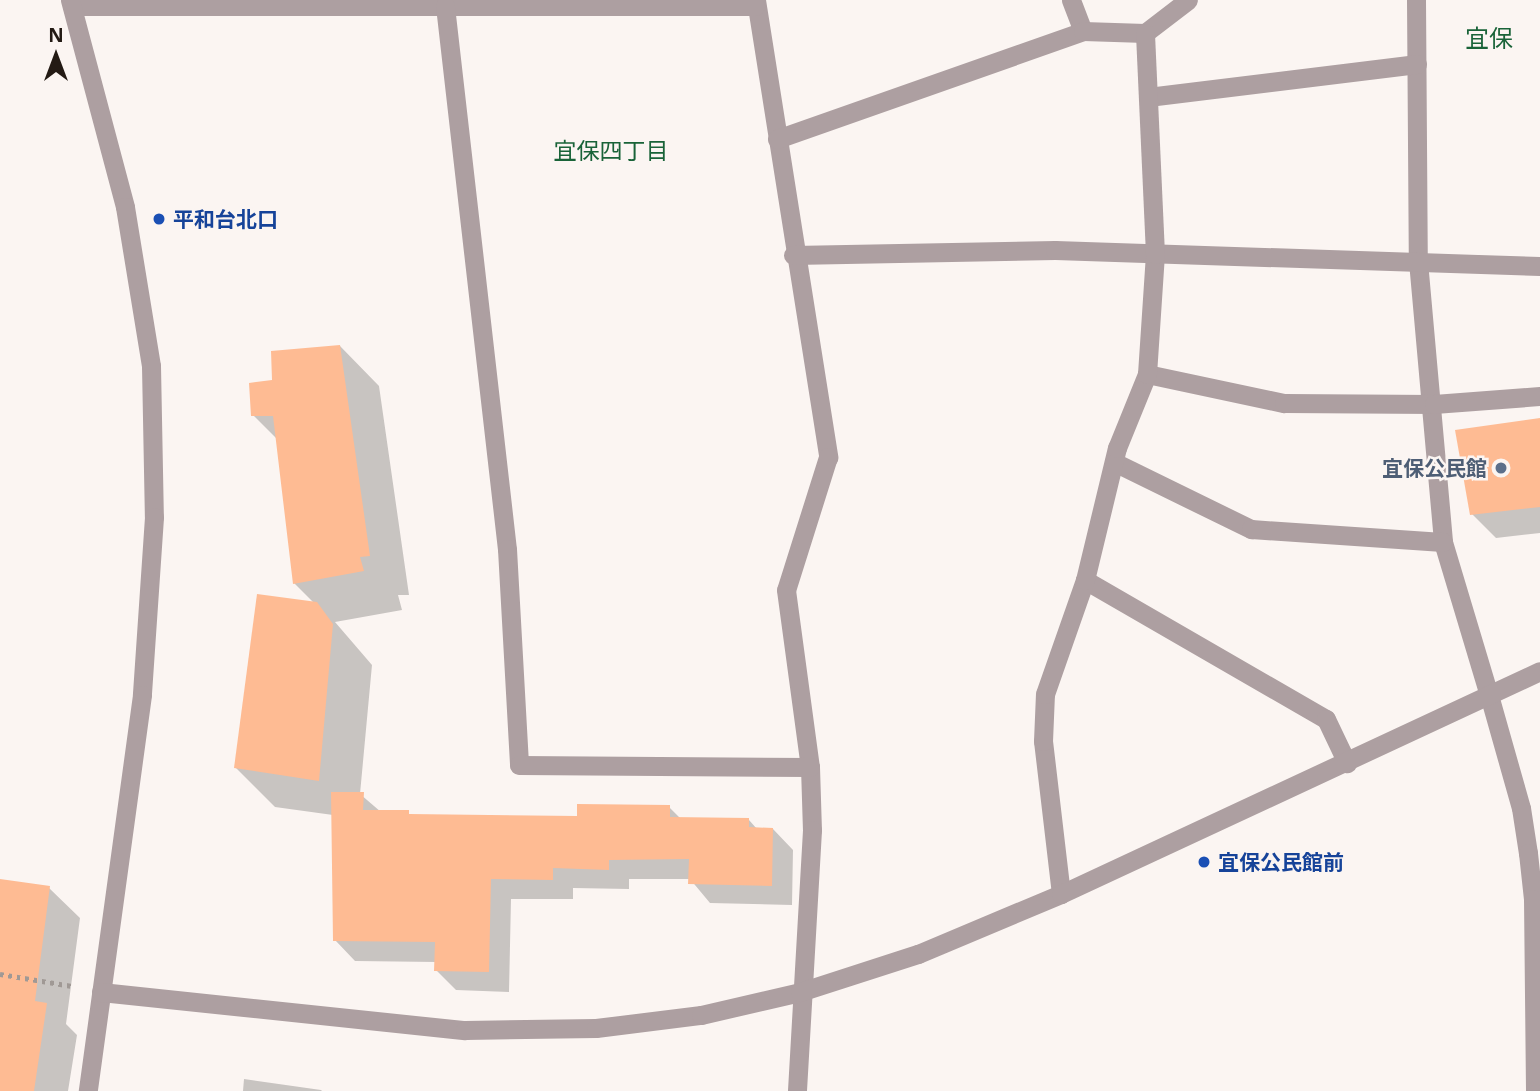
<!DOCTYPE html>
<html>
<head>
<meta charset="utf-8">
<style>
	body { margin:0 }
	#map { position:relative; width:1540px; height:1091px; overflow:hidden; background:#fbf5f2; font-family:"Open Sans","Noto Sans JP",sans-serif }
	div>[style] { position:absolute }
	.shadow>* { inset:0; background:#0003 }
	.building>* { inset:0; background:#febb93 }
	.path>* { height:4.5px; margin-top:-2.25px; transform-origin:0; background:repeating-linear-gradient(90deg,#a09995 0 3.5px,transparent 0 8.5px) }
	.minor>* { height:19px; margin:-9.5px; padding:0 9.5px; transform-origin:9.5px; border-radius:9.5px; background:#ad9fa1 }
	.tertiary>* { height:19px; margin:-9.5px; padding:0 9.5px; transform-origin:9.5px; border-radius:9.5px; background:#ad9fa1 }
	.dots>* { width:19px; height:19px; translate:-50% -50%; box-sizing:border-box; border:4px solid #fbf5f2; border-radius:50% }
	span { translate:-50% -50%; white-space:nowrap; text-align:center; line-height:1.15; -webkit-text-stroke:5px #fbf5f2; paint-order:stroke }
	.transit-label { font-size:21px; color:#164399; font-weight:700 }
	.left { translate:0 -50%; text-align:left }
	.service-label { font-size:21px; color:#4e5e75; font-weight:700 }
	.right { translate:-100% -50%; text-align:right }
	.neighbourhood-label { font-size:23px; color:#196338 }
	.quarter-label { font-size:24px; color:#196338 }
	.north { position:absolute; left:21px; top:21px; width:70px; height:70px; -webkit-text-stroke:5px #fbf5f2; paint-order:stroke; rotate:0deg; font-size:19px; font-weight:700; line-height:28px; text-align:center; color:#231a14 }
	.north::after { content:''; display:block; margin:auto; width:24px; height:32px; background:#231a14; clip-path:polygon(50% 0,100% 100%,50% 72%,0 100%) }
</style>
</head>
<body>
<div id="map">
	<div class="shadow">
		<i style="clip-path:polygon(340px 346px,379px 386px,409px 595px,398px 595px,402px 610px,335px 622px,372px 665px,360px 794px,381px 812px,412px 816px,578px 818px,669px 807px,681px 819px,749px 820px,757px 829px,773px 829px,793px 850px,792px 905px,710px 903px,690px 879px,629px 879px,629px 889px,573px 888px,573px 899px,511px 899px,509px 992px,456px 990px,436px 970px,436px 962px,355px 961px,335px 940px,333px 815px,275px 807px,235px 767px,314px 603px,294px 583px,278px 440px,253px 415px,274px 381px)"></i>
		<i style="clip-path:polygon(1540px 420px,1540px 533px,1496px 538px,1472px 514px)"></i>
		<i style="clip-path:polygon(0 881px,49px 888px,80px 918px,66px 1024px,77px 1035px,68px 1091px,0 1091px)"></i>
		<i style="clip-path:polygon(244px 1079px,321px 1090px,322px 1091px,243px 1091px)"></i>
	</div>
	<div class="building">
		<i style="clip-path:polygon(340px 345px,370px 556px,360px 557px,364px 571px,293px 584px,273px 416px,251px 416px,249px 383px,272px 380px,271px 351px)"></i>
		<i style="clip-path:polygon(1540px 418px,1540px 507px,1470px 515px,1455px 430px)"></i>
		<i style="clip-path:polygon(257px 594px,317px 602px,333px 624px,319px 781px,234px 768px)"></i>
		<i style="clip-path:polygon(331px 792px,364px 792px,363px 810px,409px 810px,409px 814px,577px 816px,577px 804px,670px 805px,670px 817px,749px 818px,749px 827px,773px 828px,772px 886px,688px 884px,689px 859px,609px 860px,609px 870px,553px 868px,553px 880px,491px 879px,489px 972px,434px 971px,435px 942px,333px 941px)"></i>
		<i style="clip-path:polygon(0 879px,50px 886px,35px 1001px,47px 1003px,34px 1091px,0 1091px)"></i>
	</div>
	<div class="path">
		<i style="left:0;top:974px;width:73px;rotate:9.5deg"></i>
	</div>
	<div class="minor">
		<i style="left:756px;top:0;width:463px;rotate:81deg"></i>
		<i style="left:828px;top:457px;width:139px;rotate:107.5deg"></i>
		<i style="left:786px;top:590px;width:179px;rotate:82.3deg"></i>
		<i style="left:810px;top:767px;width:63px;rotate:88.2deg"></i>
		<i style="left:812px;top:830px;width:261px;rotate:93.3deg"></i>
		<i style="left:1071px;top:0;width:33px;rotate:69deg"></i>
		<i style="left:1416px;top:0;width:261px;rotate:89.6deg"></i>
		<i style="left:1418px;top:261px;width:282px;rotate:84.9deg"></i>
		<i style="left:1443px;top:542px;width:160px;rotate:73.3deg"></i>
		<i style="left:72px;top:6px;width:683px"></i>
		<i style="left:445px;top:6px;width:547px;rotate:83.49deg"></i>
		<i style="left:507px;top:549px;width:216px;rotate:86.8deg"></i>
		<i style="left:519px;top:765px;width:291px;rotate:0.4deg"></i>
		<i style="left:1148px;top:97px;width:271px;rotate:-7deg"></i>
		<i style="left:777px;top:139px;width:324px;rotate:-19.4deg"></i>
		<i style="left:1083px;top:31px;width:62px;rotate:1.8deg"></i>
		<i style="left:1145px;top:33px;width:54px;rotate:-37.5deg"></i>
		<i style="left:793px;top:255px;width:262px;rotate:-1.1deg"></i>
		<i style="left:1055px;top:250px;width:485px;rotate:1.9deg"></i>
		<i style="left:1147px;top:374px;width:140px;rotate:12deg"></i>
		<i style="left:1284px;top:403px;width:150px;rotate:0.4deg"></i>
		<i style="left:1434px;top:404px;width:106px;rotate:-4.3deg"></i>
		<i style="left:1114px;top:462px;width:153px;rotate:26.1deg"></i>
		<i style="left:1251px;top:529px;width:192px;rotate:3.9deg"></i>
		<i style="left:1085px;top:580px;width:278px;rotate:30deg"></i>
		<i style="left:1326px;top:719px;width:49px;rotate:64.5deg"></i>
		<i style="left:1061px;top:894px;width:154px;rotate:-96.7deg"></i>
		<i style="left:1043px;top:741px;width:47px;rotate:-87.6deg"></i>
		<i style="left:1045px;top:694px;width:121px;rotate:-70.7deg"></i>
		<i style="left:1085px;top:580px;width:136px;rotate:-76.4deg"></i>
		<i style="left:1117px;top:448px;width:80px;rotate:-67.9deg"></i>
		<i style="left:1147px;top:374px;width:120px;rotate:-86.2deg"></i>
		<i style="left:1155px;top:254px;width:221px;rotate:-92.6deg"></i>
	</div>
	<div class="tertiary">
		<i style="left:70px;top:0;width:214px;rotate:75.1deg"></i>
		<i style="left:125px;top:207px;width:161px;rotate:80.7deg"></i>
		<i style="left:151px;top:366px;width:151px;rotate:88.9deg"></i>
		<i style="left:154px;top:517px;width:178px;rotate:93.9deg"></i>
		<i style="left:142px;top:695px;width:400px;rotate:97.8deg"></i>
		<i style="left:1489px;top:695px;width:117px;rotate:74.2deg"></i>
		<i style="left:1521px;top:808px;width:46px;rotate:81.2deg"></i>
		<i style="left:1528px;top:853px;width:46px;rotate:83.8deg"></i>
		<i style="left:1533px;top:899px;width:192px;rotate:89.4deg"></i>
		<i style="left:101px;top:992px;width:366px;rotate:6deg"></i>
		<i style="left:465px;top:1030px;width:131px;rotate:-0.9deg"></i>
		<i style="left:596px;top:1028px;width:106px;rotate:-7.1deg"></i>
		<i style="left:701px;top:1015px;width:102px;rotate:-13.1deg"></i>
		<i style="left:800px;top:992px;width:124px;rotate:-17.9deg"></i>
		<i style="left:918px;top:954px;width:155px;rotate:-22.8deg"></i>
		<i style="left:1061px;top:894px;width:528px;rotate:-24.96deg"></i>
	</div>
	<div class="dots">
		<i style="left:159px;top:219px;background:#1a4fb4"></i>
		<i style="left:1501px;top:468px;background:#5c6f8a"></i>
		<i style="left:1204px;top:862px;background:#1a4fb4"></i>
	</div>
	<div class="transit-label">
		<span class="left" style="left:173px;top:219px">平和台北口</span>
		<span class="left" style="left:1218px;top:862px">宜保公民館前</span>
	</div>
	<div class="service-label">
		<span class="right" style="left:1487px;top:468px">宜保公民館</span>
	</div>
	<div class="neighbourhood-label">
		<span style="left:611px;top:150px">宜保四丁目</span>
	</div>
	<div class="quarter-label">
		<span style="left:1489px;top:38px">宜保</span>
	</div>
	<div class="north">N</div>
</div>
</body>
</html>
